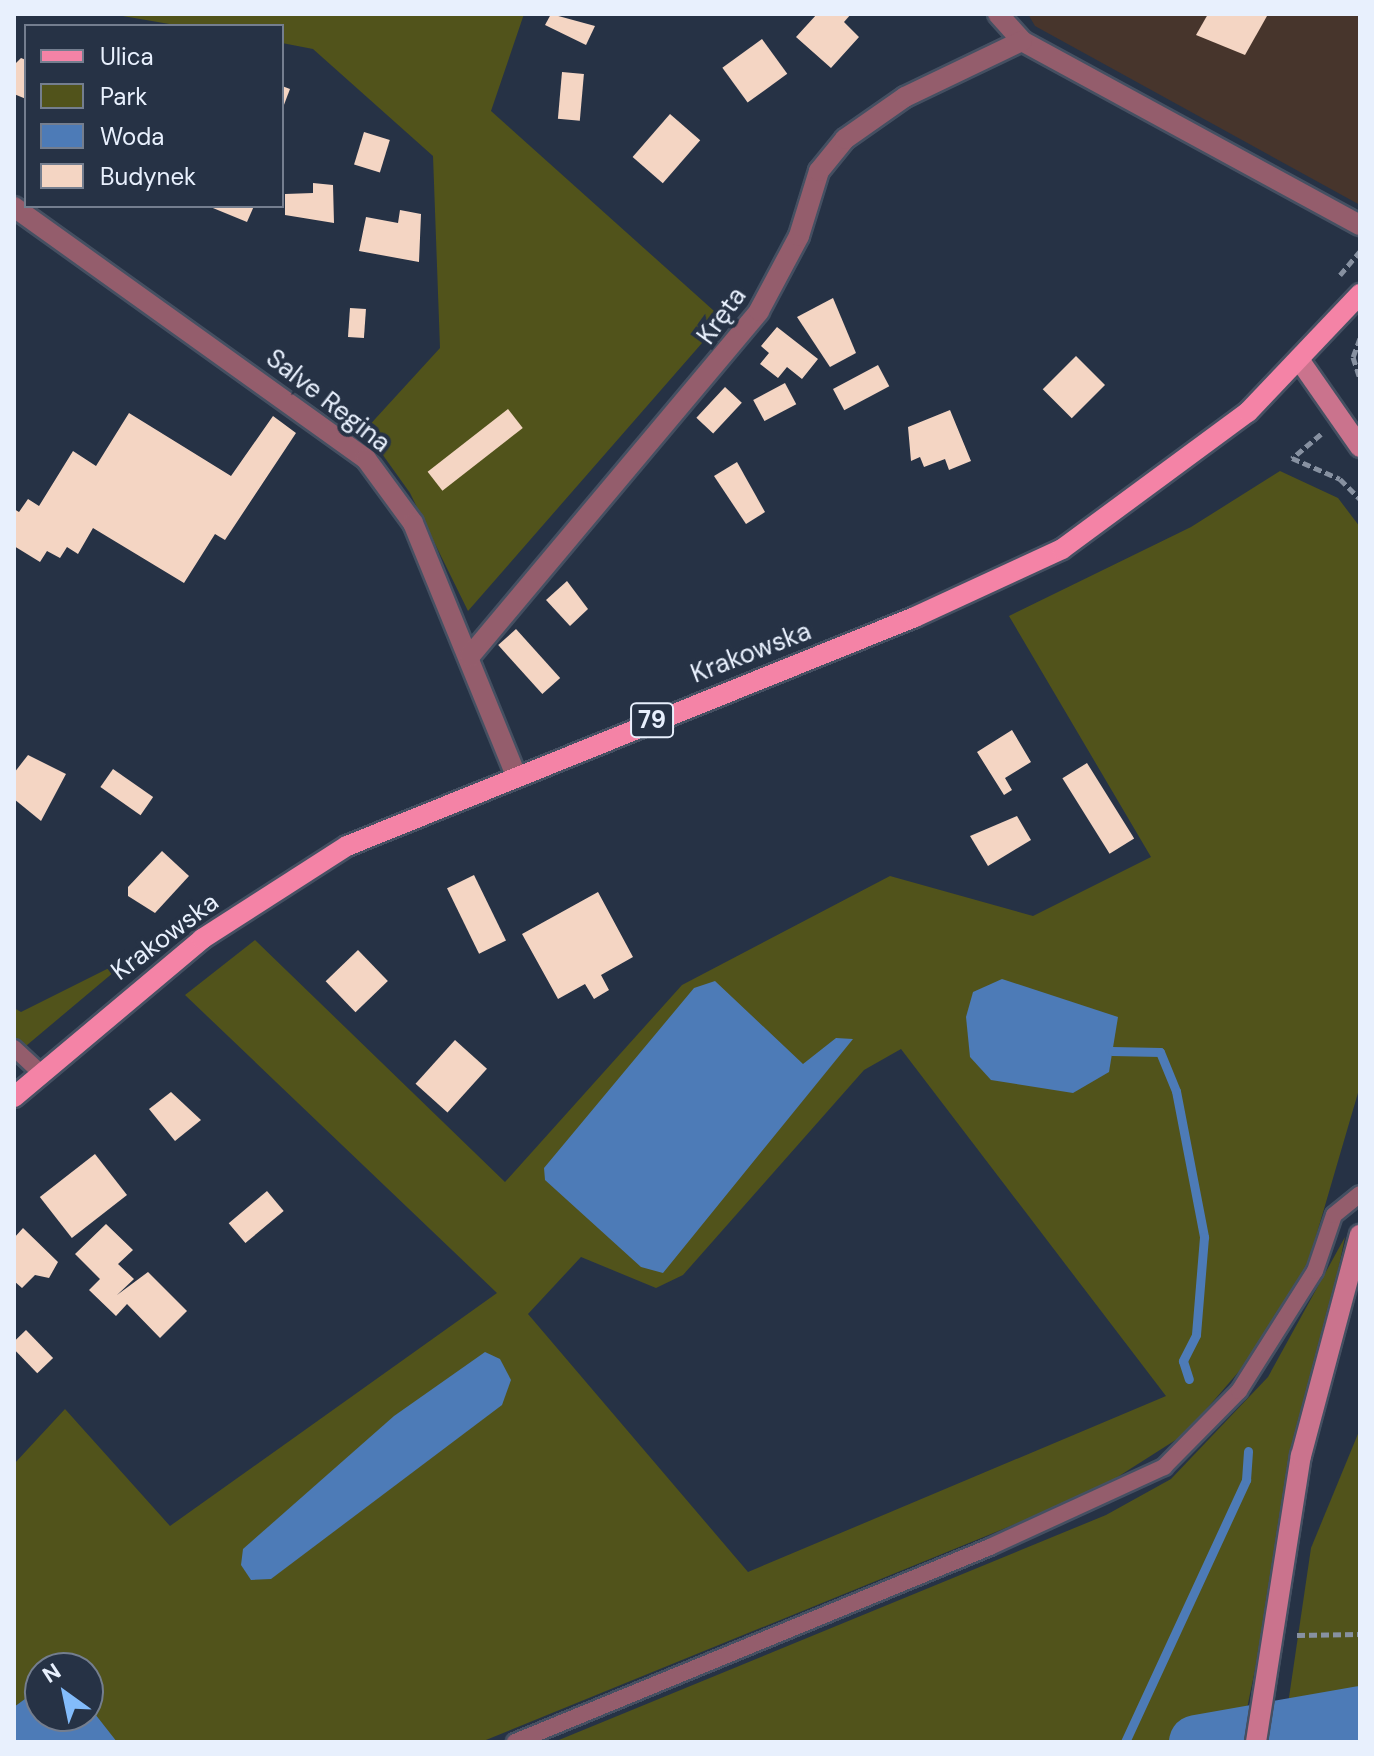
<!DOCTYPE html>
<html>
<head>
<meta charset="utf-8">
<style>
	body { margin:0 }
	#map { position:relative; width:1374px; height:1756px; overflow:hidden; background:#263245; font-family:"DM Sans",sans-serif }
	div>[style] { position:absolute }
	.industrial>* { inset:0; background:#47352c }
	.green>* { inset:0; background:#51531b }
	.water>* { inset:0; background:#4d7bb7 }
	.stream>* { height:9px; margin:-4.5px; padding:0 4.5px; transform-origin:4.5px; border-radius:4.5px; background:#4d7bb7 }
	.river>* { height:54px; margin:-27px; padding:0 27px; transform-origin:27px; border-radius:27px; background:#4d7bb7 }
	.building>* { inset:0; background:#f4d5c3; transform-origin:0 0 }
	.path>* { height:5px; margin-top:-2.5px; transform-origin:0; background:repeating-linear-gradient(90deg,#8791a1 0 8px,transparent 0 12px) }
	.roads { filter:drop-shadow(2px 0 #455062) drop-shadow(-2px 0 #455062) drop-shadow(0 2px #455062) drop-shadow(0 -2px #455062) }
	.lane>* { height:16px; margin:-8px; padding:0 8px; transform-origin:8px; border-radius:8px; background:#945d6c }
	.street>* { height:20px; margin:-10px; padding:0 10px; transform-origin:10px; border-radius:10px; background:#945d6c }
	.secondary>* { height:20px; margin:-10px; padding:0 10px; transform-origin:10px; border-radius:10px; background:#ca738d }
	.primary>* { height:20px; margin:-10px; padding:0 10px; transform-origin:10px; border-radius:10px; background:#f483a6 }
	span { translate:-50% -50%; white-space:nowrap; text-align:center; line-height:1.15; -webkit-text-stroke:8px #263245; paint-order:stroke }
	.shield-label span { padding:2px 6px; background:#263245; border:2px solid; border-radius:6px; -webkit-text-stroke-width:0 }
	.shield-label { font-size:24px; color:#e8f0fd; font-weight:700 }
	.street-label { font-size:26px; color:#e8f0fd }
	.frame { position:absolute; inset:0; border:16px solid #e8f0fd; pointer-events:none }
	.legend { position:absolute; left:24px; top:24px; width:260px; height:184px; box-sizing:border-box; background:#263245; border:2px solid #747e8f; margin:0; padding:10px 14px; list-style:none; font-size:24px; color:#e8f0fd }
	.legend li { display:flex; align-items:center; gap:16px; height:40px }
	.legend b { width:40px; border:2px solid #747e8f }
	.north { position:absolute; left:24px; top:1652px; width:80px; height:80px; box-sizing:border-box; background:#263245; border:2px solid #747e8f; border-radius:50%; rotate:327deg; font-size:22px; font-weight:700; line-height:32px; text-align:center; color:#e8f0fd }
	.north::after { content:''; display:block; margin:auto; width:28px; height:36px; background:#83bcfb; clip-path:polygon(50% 0,100% 100%,50% 72%,0 100%) }
</style>
</head>
<body>
<div id="map">
	<div class="industrial">
		<i style="clip-path:polygon(1028px 14px,1360px 14px,1360px 205px,1035px 26px)"></i>
	</div>
	<div class="green">
		<i style="clip-path:polygon(111px 14px,524px 14px,491px 111px,723px 319px,468px 611px,410px 493px,365px 430px,440px 348px,433px 156px,313px 49px,282px 43px,282px 26px,181px 26px)"></i>
		<i style="clip-path:polygon(evenodd,1280px 471px,1338px 498px,1360px 527px,1360px 1086px,1307px 1267px,1241px 1369px,1185px 1434px,1094px 1492px,481px 1742px,14px 1742px,14px 1464px,65px 1409px,170px 1526px,497px 1293px,185px 995px,255px 940px,505px 1182px,682px 985px,890px 876px,1033px 916px,1151px 857px,1009px 616px,1191px 527px,1280px 471px,901px 1049px,1166px 1396px,748px 1572px,528px 1314px,581px 1257px,656px 1288px,683px 1275px,864px 1070px,901px 1049px,1280px 471px,40px 1668px,88px 1668px,88px 1716px,40px 1716px,40px 1668px)"></i>
		<i style="clip-path:polygon(133px 956px,14px 1056px,14px 1008px,21px 1012px)"></i>
		<i style="clip-path:polygon(1345px 1237px,1240px 1742px,554px 1742px,1106px 1515px,1171px 1479px,1268px 1377px)"></i>
		<i style="clip-path:polygon(1360px 1429px,1360px 1693px,1287px 1711px,1311px 1548px)"></i>
	</div>
	<div class="water">
		<i style="clip-path:polygon(1002px 979px,1118px 1017px,1109px 1072px,1073px 1093px,991px 1080px,970px 1057px,966px 1017px,973px 992px)"></i>
		<i style="clip-path:polygon(715px 981px,803px 1064px,836px 1038px,853px 1039px,663px 1273px,641px 1267px,545px 1180px,544px 1168px,694px 988px)"></i>
		<i style="clip-path:polygon(485px 1352px,500px 1359px,511px 1380px,502px 1405px,271px 1579px,251px 1580px,241px 1565px,243px 1549px,394px 1416px)"></i>
		<i style="clip-path:polygon(40px 1688px,40px 1716px,88px 1716px,88px 1705px,117px 1742px,14px 1742px,14px 1707px)"></i>
		<i style="clip-path:polygon(1360px 1693px,1360px 1742px,1276px 1742px,1281px 1710px)"></i>
	</div>
	<div class="stream">
		<i style="left:1112px;top:1051px;width:48px;rotate:1.2deg"></i>
		<i style="left:1160px;top:1052px;width:42px;rotate:67.7deg"></i>
		<i style="left:1176px;top:1091px;width:149px;rotate:79.1deg"></i>
		<i style="left:1204px;top:1237px;width:98px;rotate:94.7deg"></i>
		<i style="left:1196px;top:1335px;width:29px;rotate:117deg"></i>
		<i style="left:1183px;top:1361px;width:19px;rotate:72deg"></i>
		<i style="left:1125px;top:1742px;width:289px;rotate:-65.2deg"></i>
		<i style="left:1246px;top:1480px;width:29px;rotate:-86deg"></i>
	</div>
	<div class="river">
		<i style="left:1196px;top:1742px;width:167px;rotate:-10deg"></i>
	</div>
	<div class="building">
		<i style="clip-path:polygon(551px 14px,595px 26px,586px 45px,545px 25px)"></i>
		<i style="clip-path:polygon(817px 14px,851px 14px,844px 22px,859px 37px,831px 68px,796px 37px)"></i>
		<i style="clip-path:polygon(1208px 14px,1265px 14px,1267px 16px,1245px 55px,1196px 35px)"></i>
		<i style="left:762px;top:39px;width:43px;height:49px;rotate:54deg"></i>
		<i style="clip-path:polygon(21px 58px,26px 60px,26px 99px,14px 94px,14px 65px)"></i>
		<i style="left:562px;top:72px;width:22px;height:47px;rotate:5deg"></i>
		<i style="clip-path:polygon(282px 86px,290px 89px,282px 110px)"></i>
		<i style="left:670px;top:114px;width:40px;height:57px;rotate:41deg"></i>
		<i style="left:364px;top:132px;width:27px;height:34px;rotate:17deg"></i>
		<i style="clip-path:polygon(313px 183px,333px 185px,334px 223px,285px 215px,285px 194px,313px 193px)"></i>
		<i style="clip-path:polygon(208px 206px,254px 206px,247px 222px)"></i>
		<i style="clip-path:polygon(400px 210px,421px 214px,419px 262px,359px 251px,366px 217px,398px 223px)"></i>
		<i style="clip-path:polygon(833px 298px,856px 353px,830px 367px,797px 317px)"></i>
		<i style="left:350px;top:308px;width:16px;height:29px;rotate:4deg"></i>
		<i style="clip-path:polygon(777px 327px,818px 359px,802px 379px,787px 367px,778px 378px,760px 364px,769px 353px,761px 346px)"></i>
		<i style="left:1076px;top:356px;width:41px;height:47px;rotate:45deg"></i>
		<i style="left:878px;top:365px;width:24px;height:51px;rotate:62deg"></i>
		<i style="left:785px;top:383px;width:24px;height:36px;rotate:62deg"></i>
		<i style="left:725px;top:387px;width:23px;height:42px;rotate:43deg"></i>
		<i style="left:508px;top:409px;width:24px;height:102px;rotate:52deg"></i>
		<i style="clip-path:polygon(950px 410px,971px 461px,949px 470px,945px 459px,924px 467px,920px 457px,911px 461px,908px 427px)"></i>
		<i style="clip-path:polygon(129px 413px,231px 476px,273px 416px,296px 433px,225px 540px,215px 534px,184px 583px,93px 528px,78px 554px,67px 547px,60px 558px,47px 551px,40px 562px,14px 546px,14px 509px,19px 512px,28px 499px,39px 506px,73px 451px,96px 466px)"></i>
		<i style="clip-path:polygon(737px 462px,765px 512px,746px 524px,714px 476px)"></i>
		<i style="clip-path:polygon(567px 581px,588px 609px,570px 626px,546px 600px)"></i>
		<i style="left:516px;top:629px;width:66px;height:24px;rotate:48deg"></i>
		<i style="clip-path:polygon(1012px 730px,1031px 762px,1005px 778px,1012px 790px,1004px 795px,977px 752px)"></i>
		<i style="clip-path:polygon(28px 755px,66px 774px,41px 821px,14px 799px,14px 773px)"></i>
		<i style="left:1087px;top:763px;width:89px;height:29px;rotate:58deg"></i>
		<i style="left:113px;top:769px;width:49px;height:22px;rotate:35deg"></i>
		<i style="clip-path:polygon(1017px 816px,1031px 840px,988px 866px,970px 836px)"></i>
		<i style="clip-path:polygon(162px 851px,189px 876px,155px 913px,128px 896px,128px 887px)"></i>
		<i style="left:474px;top:875px;width:73px;height:30px;rotate:64deg"></i>
		<i style="clip-path:polygon(598px 892px,633px 957px,601px 975px,609px 990px,594px 999px,585px 984px,558px 999px,522px 934px)"></i>
		<i style="left:358px;top:950px;width:43px;height:45px;rotate:46deg"></i>
		<i style="left:455px;top:1040px;width:43px;height:59px;rotate:42deg"></i>
		<i style="clip-path:polygon(171px 1092px,201px 1120px,175px 1141px,149px 1109px)"></i>
		<i style="left:95px;top:1154px;width:52px;height:70px;rotate:52deg"></i>
		<i style="left:267px;top:1191px;width:26px;height:50px;rotate:50deg"></i>
		<i style="clip-path:polygon(106px 1224px,133px 1250px,118px 1264px,134px 1279px,117px 1295px,148px 1272px,187px 1311px,160px 1338px,127px 1304px,116px 1316px,89px 1290px,100px 1279px,75px 1254px)"></i>
		<i style="clip-path:polygon(23px 1228px,58px 1262px,49px 1278px,35px 1275px,22px 1288px,14px 1281px,14px 1238px)"></i>
		<i style="left:26px;top:1330px;width:39px;height:22px;rotate:46deg"></i>
	</div>
	<div class="path">
		<i style="left:1340px;top:275px;width:31px;rotate:-50deg"></i>
		<i style="left:1360px;top:338px;width:20px;rotate:110deg"></i>
		<i style="left:1353px;top:357px;width:23px;rotate:72deg"></i>
		<i style="left:1321px;top:434px;width:38px;rotate:140deg"></i>
		<i style="left:1292px;top:458px;width:52px;rotate:23.6deg"></i>
		<i style="left:1340px;top:479px;width:28px;rotate:45deg"></i>
		<i style="left:1297px;top:1635px;width:63px;rotate:-0.9deg"></i>
	</div>
	<div class="roads">
		<div class="lane">
			<i style="left:14px;top:1048px;width:35px;rotate:43deg"></i>
			<i style="left:515px;top:1742px;width:513px;rotate:-22.32deg"></i>
			<i style="left:990px;top:1547px;width:192px;rotate:-24.7deg"></i>
			<i style="left:1164px;top:1467px;width:107px;rotate:-45.4deg"></i>
			<i style="left:1239px;top:1391px;width:142px;rotate:-57.7deg"></i>
			<i style="left:1315px;top:1271px;width:59px;rotate:-71.3deg"></i>
			<i style="left:1334px;top:1215px;width:33px;rotate:-39deg"></i>
		</div>
		<div class="street">
			<i style="left:998px;top:14px;width:36px;rotate:48deg"></i>
			<i style="left:1022px;top:41px;width:385px;rotate:28.6deg"></i>
			<i style="left:14px;top:207px;width:433px;rotate:35.6deg"></i>
			<i style="left:366px;top:459px;width:79px;rotate:53.7deg"></i>
			<i style="left:413px;top:523px;width:270px;rotate:67.8deg"></i>
			<i style="left:470px;top:656px;width:450px;rotate:-50deg"></i>
			<i style="left:759px;top:311px;width:85px;rotate:-61.9deg"></i>
			<i style="left:799px;top:236px;width:68px;rotate:-72.9deg"></i>
			<i style="left:819px;top:171px;width:41px;rotate:-50.9deg"></i>
			<i style="left:845px;top:139px;width:73px;rotate:-35deg"></i>
			<i style="left:905px;top:97px;width:130px;rotate:-25.6deg"></i>
		</div>
		<div class="secondary">
			<i style="left:1300px;top:361px;width:105px;rotate:55.1deg"></i>
			<i style="left:1256px;top:1742px;width:290px;rotate:-81.1deg"></i>
			<i style="left:1301px;top:1456px;width:229px;rotate:-75.1deg"></i>
		</div>
		<div class="primary">
			<i style="left:14px;top:1097px;width:246px;rotate:-40deg"></i>
			<i style="left:202px;top:939px;width:172px;rotate:-32.7deg"></i>
			<i style="left:347px;top:846px;width:612px;rotate:-21.96deg"></i>
			<i style="left:915px;top:617px;width:162px;rotate:-24.8deg"></i>
			<i style="left:1062px;top:549px;width:231px;rotate:-36.4deg"></i>
			<i style="left:1248px;top:412px;width:163px;rotate:-46.5deg"></i>
		</div>
	</div>
	<div class="shield-label">
		<span style="left:652px;top:720px">79</span>
	</div>
	<div class="street-label">
		<span style="left:722px;top:316px;rotate:-54deg">Kręta</span>
		<span style="left:328px;top:401px;rotate:38deg">Salve Regina</span>
		<span style="left:751px;top:653px;rotate:-21deg">Krakowska</span>
		<span style="left:165px;top:937px;rotate:-37deg">Krakowska</span>
	</div>
	<div class="frame"></div>
	<ul class="legend">
	<li><b style="height:10px;background:#f483a6"></b>Ulica</li>
	<li><b style="height:22px;background:#51531b"></b>Park</li>
	<li><b style="height:22px;background:#4d7bb7"></b>Woda</li>
	<li><b style="height:22px;background:#f4d5c3"></b>Budynek</li>
	</ul>
	<div class="north">N</div>
</div>
</body>
</html>
